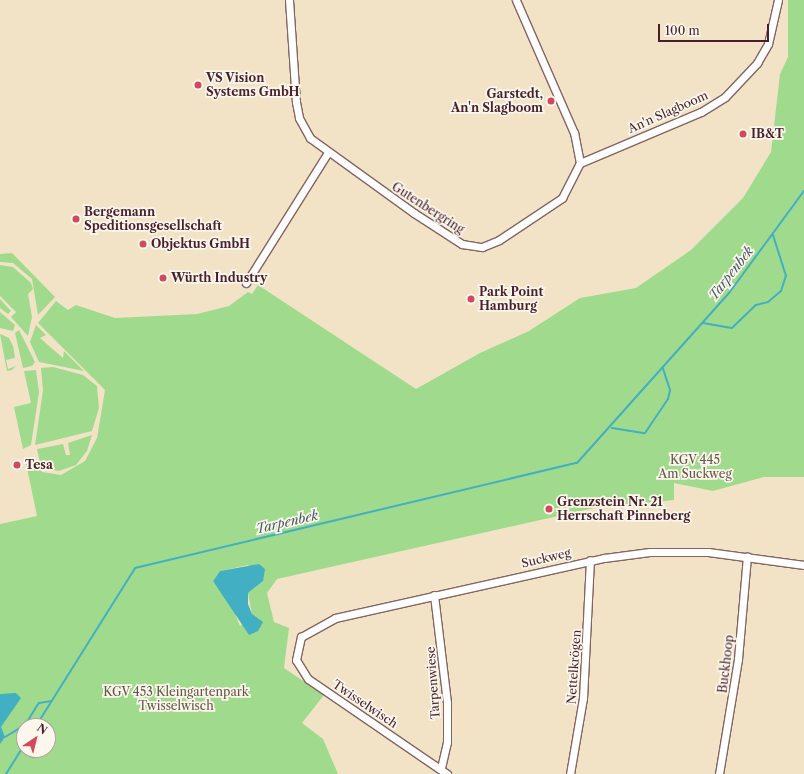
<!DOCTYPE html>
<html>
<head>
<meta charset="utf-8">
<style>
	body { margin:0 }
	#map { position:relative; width:804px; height:774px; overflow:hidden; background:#f2e3c7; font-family:"Libre Caslon Text",serif }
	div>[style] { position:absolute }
	.green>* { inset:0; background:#a0da8d }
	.water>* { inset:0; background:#43afc2 }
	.stream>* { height:2px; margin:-1px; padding:0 1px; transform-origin:1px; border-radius:1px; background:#43afc2 }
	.roads { filter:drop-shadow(1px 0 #856462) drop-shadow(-1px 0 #856462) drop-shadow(0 1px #856462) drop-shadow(0 -1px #856462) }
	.street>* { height:7px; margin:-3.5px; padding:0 3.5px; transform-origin:3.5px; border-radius:3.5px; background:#fff }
	.dots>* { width:11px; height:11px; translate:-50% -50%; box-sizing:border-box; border:2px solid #fbf7ec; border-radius:50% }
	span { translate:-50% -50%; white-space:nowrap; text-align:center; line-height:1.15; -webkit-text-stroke:3.5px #fbf7ec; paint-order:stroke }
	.poi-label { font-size:12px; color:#4a1f2b; font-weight:700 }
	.left { translate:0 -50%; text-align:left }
	.right { translate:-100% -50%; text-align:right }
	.street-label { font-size:12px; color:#4a1f2b }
	.park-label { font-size:12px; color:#645748 }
	.water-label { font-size:13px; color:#475967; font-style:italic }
	.north { position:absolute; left:16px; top:718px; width:40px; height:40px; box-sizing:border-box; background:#fbf7ec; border:1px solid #b4a19f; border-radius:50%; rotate:35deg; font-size:11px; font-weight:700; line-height:16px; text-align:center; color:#4a1f2b }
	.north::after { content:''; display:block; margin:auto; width:14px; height:18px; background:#d1495b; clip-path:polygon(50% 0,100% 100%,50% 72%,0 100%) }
	.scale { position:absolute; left:658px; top:24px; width:111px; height:18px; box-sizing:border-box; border:2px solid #4a1f2b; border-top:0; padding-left:5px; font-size:12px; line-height:14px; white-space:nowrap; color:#4a1f2b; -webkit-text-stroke:3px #fbf7ec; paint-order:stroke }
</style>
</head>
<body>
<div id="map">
	<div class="green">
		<i style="clip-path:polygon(evenodd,788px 0,804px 0,804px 477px,764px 477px,713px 491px,674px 483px,674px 500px,594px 508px,277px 579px,267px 593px,274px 622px,289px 628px,284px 668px,324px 695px,302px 723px,323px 739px,338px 774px,0 774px,0 524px,37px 516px,26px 463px,34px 461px,42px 472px,61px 475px,85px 461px,97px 438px,105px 390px,38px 323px,56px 301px,68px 310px,76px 305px,115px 318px,197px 314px,229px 306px,248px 292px,252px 294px,258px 285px,416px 389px,480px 353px,529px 331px,580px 298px,636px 288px,691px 250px,743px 198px,771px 152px,780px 74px,788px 57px,788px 0,248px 565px,263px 581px,248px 593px,252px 615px,240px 626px,232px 606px,213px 581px,220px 571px,248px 565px,788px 0,24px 726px,48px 726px,48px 750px,24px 750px,24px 726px)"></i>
		<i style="clip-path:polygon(12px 253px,55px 297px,38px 315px,32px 279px,13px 263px,0 262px,0 254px)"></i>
		<i style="clip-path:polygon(0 265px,13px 267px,31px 283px,33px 289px,28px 294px,32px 317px,28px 336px,11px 317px,16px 312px,0 296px)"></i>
		<i style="clip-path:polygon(0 299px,11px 311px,8px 314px,0 308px)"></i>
		<i style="clip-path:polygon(0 312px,15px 325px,13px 331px,0 328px)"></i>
		<i style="clip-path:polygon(36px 325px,46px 335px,40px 338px,63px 358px,64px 351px,84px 371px,39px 362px,30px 342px)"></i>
		<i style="clip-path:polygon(19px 330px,35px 362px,32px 366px,23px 368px,15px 333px)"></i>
		<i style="clip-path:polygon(0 334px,9px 338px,13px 346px,15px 358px,6px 360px,8px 369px,16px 366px,12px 370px,7px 371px)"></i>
		<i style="clip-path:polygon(41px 368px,53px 367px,83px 375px,97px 386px,99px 408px,92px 431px,35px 445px,43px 390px)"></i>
		<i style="clip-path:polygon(36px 370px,39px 392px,31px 445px,23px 449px,14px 407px,31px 403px,24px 371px)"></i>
		<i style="clip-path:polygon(92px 435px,87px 451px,76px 465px,59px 471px,41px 468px,37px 449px,63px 444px,66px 455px,70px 455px,68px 443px)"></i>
	</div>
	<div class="water">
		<i style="clip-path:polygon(259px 564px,265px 569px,263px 581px,248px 593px,248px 604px,252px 614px,263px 622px,258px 631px,249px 635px,213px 581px,220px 571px)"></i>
		<i style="clip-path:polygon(16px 693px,21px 698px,1px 727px,5px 737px,0 744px,0 694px)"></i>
	</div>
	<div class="stream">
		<i style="left:703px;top:323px;width:29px;rotate:10deg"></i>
		<i style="left:732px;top:328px;width:33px;rotate:-44deg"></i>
		<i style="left:756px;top:305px;width:12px;rotate:-14deg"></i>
		<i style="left:768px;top:302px;width:17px;rotate:-40deg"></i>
		<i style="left:781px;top:291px;width:16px;rotate:-72deg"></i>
		<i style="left:786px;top:276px;width:43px;rotate:-107.6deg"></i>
		<i style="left:612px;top:428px;width:33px;rotate:9deg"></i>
		<i style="left:645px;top:433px;width:41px;rotate:-55.9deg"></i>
		<i style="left:668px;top:399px;width:9px;rotate:-77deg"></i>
		<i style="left:670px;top:390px;width:23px;rotate:-108deg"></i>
		<i style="left:36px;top:726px;width:186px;rotate:-57.9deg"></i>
		<i style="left:135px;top:568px;width:454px;rotate:-13.4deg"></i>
		<i style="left:577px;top:463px;width:228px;rotate:-48.2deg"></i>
		<i style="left:729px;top:293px;width:127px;rotate:-53.7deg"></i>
		<i style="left:5px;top:737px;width:23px;rotate:-31deg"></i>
		<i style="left:25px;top:725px;width:26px;rotate:-58deg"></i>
		<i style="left:39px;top:703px;width:12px;rotate:-9deg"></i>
		<i style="left:6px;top:774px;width:34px;rotate:-58deg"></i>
	</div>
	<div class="roads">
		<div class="street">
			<i style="left:289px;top:0;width:102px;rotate:86.1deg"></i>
			<i style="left:296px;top:102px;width:16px;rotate:79deg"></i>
			<i style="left:299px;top:118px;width:23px;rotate:61deg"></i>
			<i style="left:310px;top:138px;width:128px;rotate:35.8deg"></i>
			<i style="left:414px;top:213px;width:57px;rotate:32.9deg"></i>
			<i style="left:462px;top:244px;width:20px;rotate:9deg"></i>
			<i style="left:482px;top:247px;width:18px;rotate:-22deg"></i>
			<i style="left:499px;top:240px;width:76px;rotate:-33.7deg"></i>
			<i style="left:562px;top:198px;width:39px;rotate:-63deg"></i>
			<i style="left:580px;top:163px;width:31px;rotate:-101deg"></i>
			<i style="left:574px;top:133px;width:145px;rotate:-113.6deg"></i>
			<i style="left:580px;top:163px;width:131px;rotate:-22.9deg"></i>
			<i style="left:701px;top:112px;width:28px;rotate:-32deg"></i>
			<i style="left:725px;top:97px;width:47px;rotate:-46.7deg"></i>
			<i style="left:757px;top:63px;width:22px;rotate:-60deg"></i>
			<i style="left:768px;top:44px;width:45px;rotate:-77.2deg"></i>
			<i style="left:246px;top:283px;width:152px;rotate:-57.9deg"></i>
			<i style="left:434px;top:595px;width:109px;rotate:83.1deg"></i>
			<i style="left:447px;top:703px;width:39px;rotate:90deg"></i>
			<i style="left:447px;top:742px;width:28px;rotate:103deg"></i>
			<i style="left:447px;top:774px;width:168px;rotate:-145.6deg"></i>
			<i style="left:308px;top:679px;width:22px;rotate:-122deg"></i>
			<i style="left:296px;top:660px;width:24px;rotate:-78deg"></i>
			<i style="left:301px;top:637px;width:39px;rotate:-29deg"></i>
			<i style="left:335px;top:618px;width:276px;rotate:-12.6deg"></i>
			<i style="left:604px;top:558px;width:46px;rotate:-7.4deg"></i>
			<i style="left:650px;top:552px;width:58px"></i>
			<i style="left:708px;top:552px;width:97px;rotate:7.7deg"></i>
			<i style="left:570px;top:774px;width:77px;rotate:-80.3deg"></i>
			<i style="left:583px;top:698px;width:138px;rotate:-87.1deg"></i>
			<i style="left:719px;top:774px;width:117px;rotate:-80.6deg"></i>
			<i style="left:738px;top:659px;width:103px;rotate:-85deg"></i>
		</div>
	</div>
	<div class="dots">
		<i style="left:198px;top:85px;background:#d1495b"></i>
		<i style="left:551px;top:101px;background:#d1495b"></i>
		<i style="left:743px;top:134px;background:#d1495b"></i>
		<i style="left:76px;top:219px;background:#d1495b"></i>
		<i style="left:143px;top:244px;background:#d1495b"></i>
		<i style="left:163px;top:278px;background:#d1495b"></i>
		<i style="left:471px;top:299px;background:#d1495b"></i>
		<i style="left:17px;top:465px;background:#d1495b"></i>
		<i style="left:549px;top:509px;background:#d1495b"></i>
	</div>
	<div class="poi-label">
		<span class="left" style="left:206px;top:85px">VS Vision<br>Systems GmbH</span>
		<span class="right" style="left:543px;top:101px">Garstedt,<br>An'n Slagboom</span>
		<span class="left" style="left:751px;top:134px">IB&amp;T</span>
		<span class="left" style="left:84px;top:219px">Bergemann<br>Speditionsgesellschaft</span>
		<span class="left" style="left:151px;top:244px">Objektus GmbH</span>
		<span class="left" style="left:171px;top:278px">Würth Industry</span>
		<span class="left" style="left:479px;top:299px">Park Point<br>Hamburg</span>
		<span class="left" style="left:25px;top:465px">Tesa</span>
		<span class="left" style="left:557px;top:509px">Grenzstein Nr. 21<br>Herrschaft Pinneberg</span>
	</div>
	<div class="street-label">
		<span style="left:668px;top:112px;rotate:-24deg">An'n Slagboom</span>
		<span style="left:428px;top:208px;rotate:33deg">Gutenbergring</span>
		<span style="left:546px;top:558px;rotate:-13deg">Suckweg</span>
		<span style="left:726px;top:664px;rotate:-83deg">Buckhoop</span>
		<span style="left:574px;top:667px;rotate:-86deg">Nettelkrögen</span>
		<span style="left:433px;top:683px;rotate:-94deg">Tarpenwiese</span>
		<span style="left:365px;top:704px;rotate:34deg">Twisselwisch</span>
	</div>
	<div class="park-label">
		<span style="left:695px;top:467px">KGV 445<br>Am Suckweg</span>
		<span style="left:176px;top:699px">KGV 453 Kleingartenpark<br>Twisselwisch</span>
	</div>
	<div class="water-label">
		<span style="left:731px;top:273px;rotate:-52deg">Tarpenbek</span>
		<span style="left:287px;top:522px;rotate:-13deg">Tarpenbek</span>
	</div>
	<div class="north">N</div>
	<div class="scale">100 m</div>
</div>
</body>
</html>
